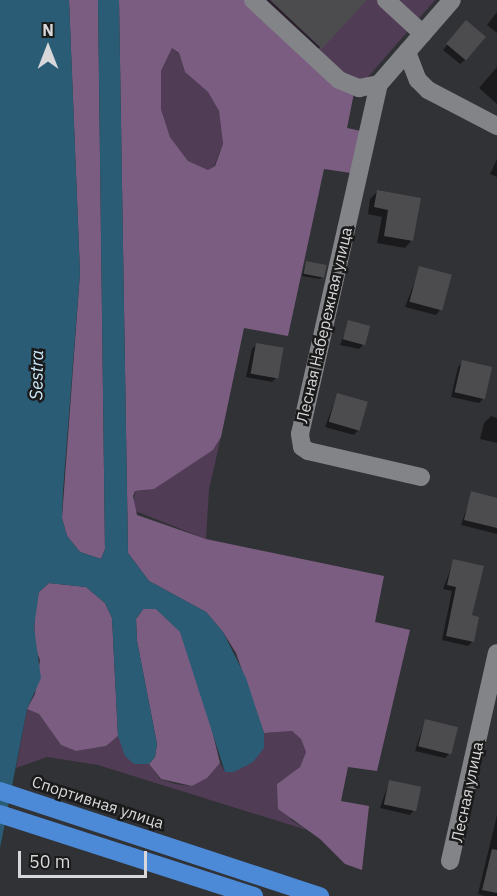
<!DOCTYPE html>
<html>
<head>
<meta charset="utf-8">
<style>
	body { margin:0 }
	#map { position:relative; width:497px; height:896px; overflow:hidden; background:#313235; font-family:"IBM Plex Sans",sans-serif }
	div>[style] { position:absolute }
	.green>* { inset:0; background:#513c56 }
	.forest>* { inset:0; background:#7b5d82 }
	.water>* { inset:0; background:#2a5c75 }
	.shadow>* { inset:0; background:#0007 }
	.building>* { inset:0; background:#4c4b4e; transform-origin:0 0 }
	.minor>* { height:18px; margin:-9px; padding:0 9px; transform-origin:9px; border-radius:9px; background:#838487 }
	.highway>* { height:18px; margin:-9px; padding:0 9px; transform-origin:9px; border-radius:9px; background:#4c8ad7 }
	span { translate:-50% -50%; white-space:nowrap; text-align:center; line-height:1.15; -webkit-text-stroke:5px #1a1a1b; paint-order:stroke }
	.street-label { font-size:16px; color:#d8d8da }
	.water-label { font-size:18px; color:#cbe9fa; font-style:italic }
	.north { position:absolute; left:18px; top:18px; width:60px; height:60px; -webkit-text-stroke:4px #1a1a1b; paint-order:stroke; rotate:0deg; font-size:16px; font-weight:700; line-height:24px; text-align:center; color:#d8d8da }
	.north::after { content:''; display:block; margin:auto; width:21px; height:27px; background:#d8d8da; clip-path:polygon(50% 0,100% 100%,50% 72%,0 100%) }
	.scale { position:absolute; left:18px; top:851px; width:129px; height:27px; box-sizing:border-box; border:3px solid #d8d8da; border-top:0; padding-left:8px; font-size:18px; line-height:21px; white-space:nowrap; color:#d8d8da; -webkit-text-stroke:4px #1a1a1b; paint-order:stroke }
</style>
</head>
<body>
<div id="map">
	<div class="green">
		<i style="clip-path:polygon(245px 0,435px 0,354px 93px)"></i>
		<i style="clip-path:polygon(172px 48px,179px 54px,185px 72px,208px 92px,219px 111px,223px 144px,214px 166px,208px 170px,188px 161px,170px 137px,161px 109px,161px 71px)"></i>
		<i style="clip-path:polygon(221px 437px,209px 489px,206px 539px,133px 510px,135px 491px,147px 490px,213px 450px)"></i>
		<i style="clip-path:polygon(27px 709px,39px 714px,61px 745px,76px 751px,106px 746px,118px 736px,134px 764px,149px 764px,160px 779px,175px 784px,192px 786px,206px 778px,220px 763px,225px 772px,264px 748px,264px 733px,292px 731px,301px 739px,306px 752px,300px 767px,277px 784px,291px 820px,307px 830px,98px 765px,47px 757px,16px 768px)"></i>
	</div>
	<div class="forest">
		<i style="clip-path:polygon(69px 0,98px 0,105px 549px,101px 559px,80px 552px,67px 536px,62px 518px,80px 273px)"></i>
		<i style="clip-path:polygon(evenodd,119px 0,245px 0,354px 93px,347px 128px,361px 131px,351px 173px,324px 169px,288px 336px,244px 328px,221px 437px,213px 450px,154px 489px,135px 491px,133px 496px,137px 515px,206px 539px,384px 576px,375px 622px,410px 630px,377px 771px,348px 767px,341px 801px,369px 806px,362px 870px,345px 864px,320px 839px,278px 809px,277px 784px,300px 767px,306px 752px,301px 739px,292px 731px,264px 733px,236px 653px,223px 632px,206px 612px,149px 581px,128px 553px,119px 0,172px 48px,179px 53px,185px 72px,208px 92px,219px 111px,223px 144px,215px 166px,208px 170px,188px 161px,170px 137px,161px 109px,161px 71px,172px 48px)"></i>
		<i style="clip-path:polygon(49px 583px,86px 587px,105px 603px,112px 618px,118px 736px,106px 746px,76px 751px,61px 745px,39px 714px,27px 709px,35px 694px,40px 660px,34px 645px,35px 609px,39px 592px)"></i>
		<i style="clip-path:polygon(143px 609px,156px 609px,180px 631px,210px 722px,220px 763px,207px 778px,192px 786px,161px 779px,149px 764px,155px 757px,157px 744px,137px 641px,136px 619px)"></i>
	</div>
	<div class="water">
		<i style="clip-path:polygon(0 0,69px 0,80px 273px,63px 491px,62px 518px,67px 536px,80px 552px,101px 559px,105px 549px,98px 0,119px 0,128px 553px,149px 581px,206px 612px,223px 632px,246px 678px,264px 733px,264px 748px,253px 762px,234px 772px,225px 772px,180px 632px,156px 609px,143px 609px,136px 619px,137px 641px,157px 744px,155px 757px,149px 764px,134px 764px,125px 756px,118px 736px,112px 618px,105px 603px,86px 587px,49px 583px,39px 592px,34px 627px,41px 678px,27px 709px,0 848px)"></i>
	</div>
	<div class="shadow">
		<i style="clip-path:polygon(258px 0,358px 0,312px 57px)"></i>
		<i style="clip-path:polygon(497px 12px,497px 33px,487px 25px)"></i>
		<i style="clip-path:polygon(462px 27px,465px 60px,460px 64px,443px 50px)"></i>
		<i style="clip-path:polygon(497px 67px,497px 104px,479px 88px)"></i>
		<i style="clip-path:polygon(497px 159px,497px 177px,490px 174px)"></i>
		<i style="clip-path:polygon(377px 192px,412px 240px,405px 248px,377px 243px,382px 217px,368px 214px,370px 199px)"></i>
		<i style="clip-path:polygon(306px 262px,322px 277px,320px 279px,302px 276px)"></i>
		<i style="clip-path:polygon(420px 268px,440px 310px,436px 315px,405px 307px)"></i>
		<i style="clip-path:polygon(349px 322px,364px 344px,359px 349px,340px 345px)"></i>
		<i style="clip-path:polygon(257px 344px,277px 377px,272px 382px,246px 377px,252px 349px)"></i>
		<i style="clip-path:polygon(463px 362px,484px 398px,479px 403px,451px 397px,458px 367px)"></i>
		<i style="clip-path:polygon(337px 395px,358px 430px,354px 435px,325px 427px)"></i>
		<i style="clip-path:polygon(491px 416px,497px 418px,497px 443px,480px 439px,484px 423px)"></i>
		<i style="clip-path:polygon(472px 493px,497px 499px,497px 534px,461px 525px)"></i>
		<i style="clip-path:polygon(454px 560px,470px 617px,473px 641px,468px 646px,442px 640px,452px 591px,443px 589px)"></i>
		<i style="clip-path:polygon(425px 721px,450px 753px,445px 758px,415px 751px)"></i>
		<i style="clip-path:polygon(389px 782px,414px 810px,410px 815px,380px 808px)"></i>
		<i style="clip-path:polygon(497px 815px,497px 896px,485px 896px,478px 894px)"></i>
	</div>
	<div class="building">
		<i style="clip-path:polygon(270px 0,367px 0,322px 49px)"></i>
		<i style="left:466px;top:20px;width:26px;height:31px;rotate:40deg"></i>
		<i style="clip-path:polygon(377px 190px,421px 198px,413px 241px,384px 236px,388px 210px,374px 207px)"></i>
		<i style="left:306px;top:261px;width:21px;height:13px;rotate:11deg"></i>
		<i style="left:419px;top:266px;width:34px;height:37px;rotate:15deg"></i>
		<i style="left:348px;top:320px;width:23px;height:20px;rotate:15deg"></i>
		<i style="left:256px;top:343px;width:28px;height:31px;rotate:10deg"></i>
		<i style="left:462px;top:360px;width:31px;height:33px;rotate:13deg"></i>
		<i style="left:337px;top:393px;width:32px;height:30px;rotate:16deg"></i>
		<i style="clip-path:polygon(471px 491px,497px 498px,497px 528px,464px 520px)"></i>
		<i style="clip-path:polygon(453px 559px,484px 566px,472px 615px,479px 617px,474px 642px,446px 636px,456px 587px,447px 585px)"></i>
		<i style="left:425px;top:719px;width:34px;height:28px;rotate:14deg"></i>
		<i style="left:389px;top:780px;width:33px;height:25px;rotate:12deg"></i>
		<i style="clip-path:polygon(492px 849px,497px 850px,497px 893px,482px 890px)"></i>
	</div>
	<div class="minor">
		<i style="left:253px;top:0;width:117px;rotate:42.9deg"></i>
		<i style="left:339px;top:80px;width:22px;rotate:22deg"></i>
		<i style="left:359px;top:88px;width:20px;rotate:-11deg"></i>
		<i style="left:386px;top:0;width:50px;rotate:42.6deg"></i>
		<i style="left:407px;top:52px;width:30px;rotate:69deg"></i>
		<i style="left:418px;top:80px;width:14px;rotate:45deg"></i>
		<i style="left:428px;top:90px;width:78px;rotate:27.6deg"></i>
		<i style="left:421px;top:477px;width:116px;rotate:-167deg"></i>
		<i style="left:308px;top:451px;width:7px;rotate:-146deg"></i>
		<i style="left:302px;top:447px;width:13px;rotate:-99deg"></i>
		<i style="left:300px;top:434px;width:359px;rotate:-77.3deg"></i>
		<i style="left:379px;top:84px;width:111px;rotate:-49deg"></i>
		<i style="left:450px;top:861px;width:213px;rotate:-77.3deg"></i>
	</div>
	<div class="highway">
		<i style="left:0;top:791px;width:337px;rotate:18.2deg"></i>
		<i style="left:0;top:814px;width:267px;rotate:17.9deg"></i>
	</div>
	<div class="street-label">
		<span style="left:324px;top:325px;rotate:-77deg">Лесная Набережная улица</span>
		<span style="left:467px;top:792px;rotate:-78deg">Лесная улица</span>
		<span style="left:98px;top:802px;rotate:18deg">Спортивная улица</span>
	</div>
	<div class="water-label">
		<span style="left:37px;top:375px;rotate:-89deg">Sestra</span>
	</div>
	<div class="north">N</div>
	<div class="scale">50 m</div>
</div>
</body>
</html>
